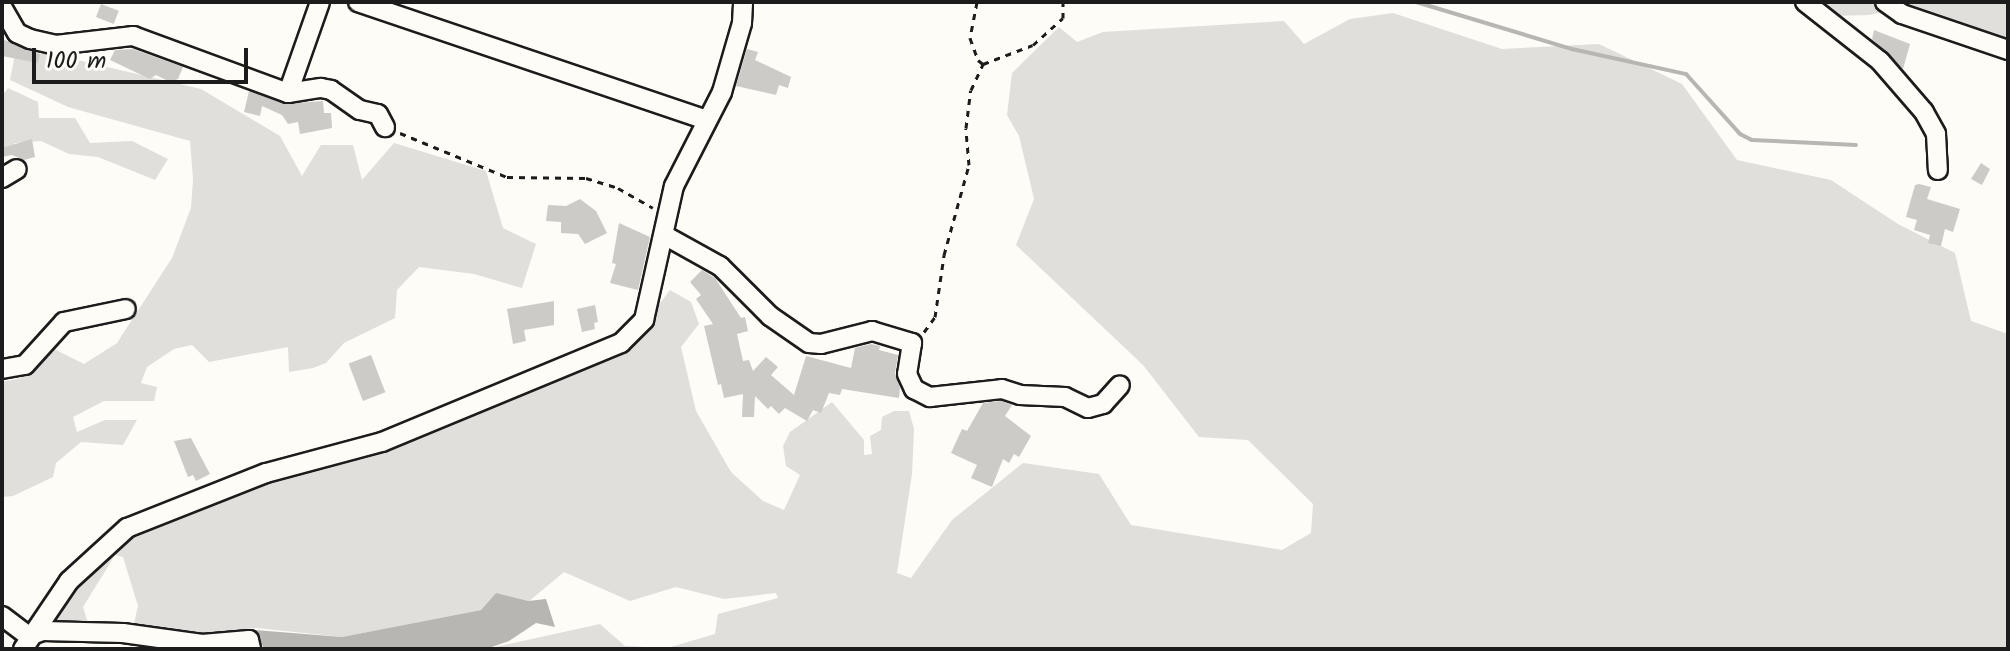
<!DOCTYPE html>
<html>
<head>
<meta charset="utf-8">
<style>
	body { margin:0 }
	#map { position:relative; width:2010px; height:651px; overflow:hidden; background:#fdfcf7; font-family:Kalam,sans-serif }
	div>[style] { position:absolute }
	.green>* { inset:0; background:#e0dfdb }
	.water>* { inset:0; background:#b7b6b2 }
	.stream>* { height:4px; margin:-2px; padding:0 2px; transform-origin:2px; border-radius:2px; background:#b7b6b2 }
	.building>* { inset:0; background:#cccbc8; transform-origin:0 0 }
	.path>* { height:3px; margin-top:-1.5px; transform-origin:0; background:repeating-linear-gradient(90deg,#1c1c1c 0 6px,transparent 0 12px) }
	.roads { filter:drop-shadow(2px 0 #1c1c1c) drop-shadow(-2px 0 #1c1c1c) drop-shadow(0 2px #1c1c1c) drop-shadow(0 -2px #1c1c1c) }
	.minor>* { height:18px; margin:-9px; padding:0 9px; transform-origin:9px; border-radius:9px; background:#fdfcf7 }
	span { translate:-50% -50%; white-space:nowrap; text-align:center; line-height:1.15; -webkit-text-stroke:6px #fdfcf7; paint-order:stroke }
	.frame { position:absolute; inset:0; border:4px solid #1c1c1c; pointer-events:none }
	.scale { position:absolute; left:32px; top:48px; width:216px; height:36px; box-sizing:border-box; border:4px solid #1c1c1c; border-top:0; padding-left:10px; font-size:24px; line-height:28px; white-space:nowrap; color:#1c1c1c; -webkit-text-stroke:6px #fdfcf7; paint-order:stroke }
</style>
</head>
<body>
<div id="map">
	<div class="green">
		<i style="clip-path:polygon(1819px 2px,2008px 2px,2008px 40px,1908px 7px,1869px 15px,1833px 16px)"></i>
		<i style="clip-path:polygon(1393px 13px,1502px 49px,1599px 44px,1682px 84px,1737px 160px,1831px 180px,1898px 224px,1955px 253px,1971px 321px,2008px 334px,2008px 649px,486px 649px,600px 624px,625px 646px,667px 648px,715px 634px,718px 614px,778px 598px,776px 593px,724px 599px,676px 587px,630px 601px,564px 572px,528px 602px,496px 593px,481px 610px,342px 637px,257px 628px,178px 636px,132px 632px,138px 606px,123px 557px,115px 555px,83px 607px,90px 629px,51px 623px,60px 600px,129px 533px,270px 479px,388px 445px,620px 356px,670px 290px,691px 302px,699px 324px,681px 347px,696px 411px,731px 472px,763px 501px,784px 510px,800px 475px,786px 466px,783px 446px,790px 432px,832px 402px,864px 440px,864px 455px,872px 454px,870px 436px,881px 430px,882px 417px,894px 411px,909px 411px,914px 429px,912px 474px,897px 573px,911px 578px,952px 520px,1023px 463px,1099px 474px,1131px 525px,1282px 550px,1311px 533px,1313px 504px,1248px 440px,1199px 437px,1143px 365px,1016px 245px,1034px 199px,1019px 136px,1007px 115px,1012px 73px,1059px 27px,1077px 42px,1103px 32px,1284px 21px,1304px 44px,1350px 19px)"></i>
		<i style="clip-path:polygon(15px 54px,52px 54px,201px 89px,280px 136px,302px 176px,321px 145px,353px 145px,362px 180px,394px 143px,486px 171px,503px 228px,536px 244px,522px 288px,474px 274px,419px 267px,397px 290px,395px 318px,344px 343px,326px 363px,313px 368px,289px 372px,288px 347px,209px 362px,192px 345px,174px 349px,147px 367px,141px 383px,157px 387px,154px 401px,104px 401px,73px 417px,77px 432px,105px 420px,137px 420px,123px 445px,81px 442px,56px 463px,53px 477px,13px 496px,2px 497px,2px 382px,21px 378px,52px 348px,84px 364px,117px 343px,172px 258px,191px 208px,193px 179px,190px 141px,68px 107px,10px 80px)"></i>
		<i style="clip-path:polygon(8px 88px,38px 102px,39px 118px,75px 118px,90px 143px,132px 141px,168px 159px,155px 180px,98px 157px,69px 154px,41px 141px,15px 143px,2px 159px,2px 96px)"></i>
	</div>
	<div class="water">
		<i style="clip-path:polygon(496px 593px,528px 601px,546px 599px,555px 627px,536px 623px,509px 641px,486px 649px,264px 649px,255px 630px,342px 637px,481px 610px)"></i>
	</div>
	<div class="stream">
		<i style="left:1416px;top:2px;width:163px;rotate:16.8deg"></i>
		<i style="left:1572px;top:49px;width:117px;rotate:12.4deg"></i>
		<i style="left:1686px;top:74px;width:81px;rotate:48deg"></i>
		<i style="left:1740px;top:134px;width:13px;rotate:27deg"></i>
		<i style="left:1752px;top:140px;width:104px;rotate:2.8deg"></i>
	</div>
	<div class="building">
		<i style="left:101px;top:4px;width:19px;height:14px;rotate:21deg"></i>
		<i style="clip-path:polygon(1874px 30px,1910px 44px,1903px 69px,1872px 39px)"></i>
		<i style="clip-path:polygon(2px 39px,40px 54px,38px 63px,2px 56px)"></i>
		<i style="clip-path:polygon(133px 49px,183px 67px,178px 79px,170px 82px,156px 75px,150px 79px,110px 60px,115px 50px)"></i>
		<i style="clip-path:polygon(747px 49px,758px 52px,755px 60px,791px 77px,788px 88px,779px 85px,776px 95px,736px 86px)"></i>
		<i style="clip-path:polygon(249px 91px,285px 104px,323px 101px,324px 113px,331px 113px,332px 128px,300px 134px,298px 122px,288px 124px,282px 115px,262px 106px,260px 116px,244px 112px)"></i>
		<i style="clip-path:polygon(32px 139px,35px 157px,24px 160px,12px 155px,2px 157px,2px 148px)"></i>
		<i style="clip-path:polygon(1981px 163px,1990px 169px,1982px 185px,1971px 179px)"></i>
		<i style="clip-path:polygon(1919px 184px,1931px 187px,1927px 199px,1960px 209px,1953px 232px,1945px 229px,1941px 246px,1928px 243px,1930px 235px,1914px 230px,1917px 220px,1906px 217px,1915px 185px)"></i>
		<i style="clip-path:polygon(580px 199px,596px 211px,607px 233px,585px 244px,578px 234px,561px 233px,561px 222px,546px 221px,548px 205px,566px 206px)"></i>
		<i style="clip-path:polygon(619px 223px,650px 237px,638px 290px,610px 283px,616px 264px,612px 263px)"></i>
		<i style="clip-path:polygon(702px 270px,715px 278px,741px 318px,745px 317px,748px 331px,737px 334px,743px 361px,749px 360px,753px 371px,766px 357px,778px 367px,771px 375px,794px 395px,806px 356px,851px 368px,855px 348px,871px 344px,880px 346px,879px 350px,898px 355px,895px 373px,900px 388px,899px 398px,842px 389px,840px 395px,829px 393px,821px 413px,813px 410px,807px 421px,785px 408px,779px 414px,771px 406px,768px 409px,755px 396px,754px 417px,742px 417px,743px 394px,724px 398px,721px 384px,718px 385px,704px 326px,713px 324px,696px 299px,701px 295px,690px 282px)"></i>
		<i style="clip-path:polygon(554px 301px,554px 325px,524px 330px,526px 341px,513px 344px,507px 309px)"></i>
		<i style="clip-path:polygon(595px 305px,598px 322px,594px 323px,595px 329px,582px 332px,577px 309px)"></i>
		<i style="left:371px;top:355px;width:40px;height:24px;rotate:69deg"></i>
		<i style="clip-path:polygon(1001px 401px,1012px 405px,1005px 416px,1031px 436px,1019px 457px,1014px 454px,1009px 463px,1003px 459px,992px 487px,971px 478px,977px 465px,951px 453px,962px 429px,967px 431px,983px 403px)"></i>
		<i style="clip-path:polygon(191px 438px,210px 474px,196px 481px,193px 475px,188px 477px,174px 441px)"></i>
	</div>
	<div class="path">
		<i style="left:855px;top:2px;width:81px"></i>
		<i style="left:959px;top:2px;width:7px"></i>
		<i style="left:977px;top:2px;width:37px;rotate:101deg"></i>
		<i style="left:970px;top:38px;width:23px;rotate:70deg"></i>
		<i style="left:978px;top:60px;width:6px;rotate:39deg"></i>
		<i style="left:400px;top:133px;width:116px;rotate:22.4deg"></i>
		<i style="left:507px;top:177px;width:79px;rotate:0.7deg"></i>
		<i style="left:586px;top:178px;width:34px;rotate:17deg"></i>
		<i style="left:618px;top:188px;width:40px;rotate:29.7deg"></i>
		<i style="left:924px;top:332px;width:19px;rotate:-54deg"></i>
		<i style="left:935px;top:317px;width:63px;rotate:-81.7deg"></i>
		<i style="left:944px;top:255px;width:93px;rotate:-74.5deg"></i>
		<i style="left:969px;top:165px;width:37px;rotate:-95deg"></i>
		<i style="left:966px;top:128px;width:38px;rotate:-83deg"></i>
		<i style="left:971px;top:90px;width:29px;rotate:-65deg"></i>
		<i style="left:983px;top:64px;width:53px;rotate:-20.8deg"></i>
		<i style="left:1033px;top:45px;width:40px;rotate:-42deg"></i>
		<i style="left:1063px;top:18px;width:16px;rotate:-90deg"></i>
	</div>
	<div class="roads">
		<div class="minor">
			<i style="left:358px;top:2px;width:368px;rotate:18.7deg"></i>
			<i style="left:1805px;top:2px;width:95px;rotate:38.2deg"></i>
			<i style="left:1880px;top:61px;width:67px;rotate:49.2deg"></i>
			<i style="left:1924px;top:112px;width:25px;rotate:61deg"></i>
			<i style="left:1936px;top:134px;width:36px;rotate:87deg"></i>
			<i style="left:1885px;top:2px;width:21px;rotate:35deg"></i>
			<i style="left:1902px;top:14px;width:112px;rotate:18.8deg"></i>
			<i style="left:2px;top:7px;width:30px;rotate:60deg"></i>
			<i style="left:17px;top:33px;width:14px;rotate:25deg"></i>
			<i style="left:30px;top:39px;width:27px;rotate:13deg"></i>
			<i style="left:56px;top:45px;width:78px;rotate:-6.7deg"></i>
			<i style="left:133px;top:36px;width:165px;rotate:20.2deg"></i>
			<i style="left:288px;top:93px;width:33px;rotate:-9deg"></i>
			<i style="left:321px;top:88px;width:10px;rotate:11deg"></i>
			<i style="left:331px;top:90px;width:35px;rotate:35deg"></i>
			<i style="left:360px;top:110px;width:18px;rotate:13deg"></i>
			<i style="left:378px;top:114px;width:15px;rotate:62deg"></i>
			<i style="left:288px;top:93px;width:96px;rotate:-70.6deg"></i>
			<i style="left:2px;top:178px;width:17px;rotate:-31deg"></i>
			<i style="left:664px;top:235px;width:64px;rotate:29deg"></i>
			<i style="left:720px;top:266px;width:71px;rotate:45deg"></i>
			<i style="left:770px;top:316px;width:47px;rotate:34.7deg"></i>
			<i style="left:809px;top:343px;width:12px;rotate:5deg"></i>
			<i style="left:821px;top:344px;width:53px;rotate:-14.3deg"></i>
			<i style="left:872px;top:331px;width:42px;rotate:16.7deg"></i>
			<i style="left:912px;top:343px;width:31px;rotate:99deg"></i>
			<i style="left:907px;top:374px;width:17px;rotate:65deg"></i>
			<i style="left:914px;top:389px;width:18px;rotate:27deg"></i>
			<i style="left:930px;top:397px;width:72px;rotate:-6.3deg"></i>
			<i style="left:1002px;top:389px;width:19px;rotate:18deg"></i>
			<i style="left:1020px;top:395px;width:45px;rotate:2.5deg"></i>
			<i style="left:1065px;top:397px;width:25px;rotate:26deg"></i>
			<i style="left:1088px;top:408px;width:16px;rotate:-15deg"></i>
			<i style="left:1103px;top:404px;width:25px;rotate:-48deg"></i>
			<i style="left:2px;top:369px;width:23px;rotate:-10deg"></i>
			<i style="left:25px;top:365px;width:58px;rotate:-47.8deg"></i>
			<i style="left:64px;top:322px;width:63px;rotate:-11.8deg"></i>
			<i style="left:2px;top:616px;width:34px;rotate:37deg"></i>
			<i style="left:29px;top:636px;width:15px;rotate:-20deg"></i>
			<i style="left:43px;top:631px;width:80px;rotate:1.4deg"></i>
			<i style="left:123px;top:633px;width:80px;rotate:7.9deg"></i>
			<i style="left:202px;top:644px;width:47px;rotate:-4.9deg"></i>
			<i style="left:249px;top:640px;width:9px;rotate:77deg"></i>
			<i style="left:23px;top:649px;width:82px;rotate:-55.9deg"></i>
			<i style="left:69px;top:581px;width:79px;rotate:-42.4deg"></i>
			<i style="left:127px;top:528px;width:149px;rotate:-21.6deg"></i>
			<i style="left:266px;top:473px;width:120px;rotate:-15deg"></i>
			<i style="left:382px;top:442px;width:259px;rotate:-22.5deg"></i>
			<i style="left:621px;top:343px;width:33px;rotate:-45deg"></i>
			<i style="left:644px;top:320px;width:137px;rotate:-77.4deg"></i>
			<i style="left:674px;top:186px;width:106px;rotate:-62.9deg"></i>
			<i style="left:722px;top:92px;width:72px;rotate:-73.8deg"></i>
			<i style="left:742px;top:23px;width:21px;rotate:-87deg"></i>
		</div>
	</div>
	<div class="frame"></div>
	<div class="scale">100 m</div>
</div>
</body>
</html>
